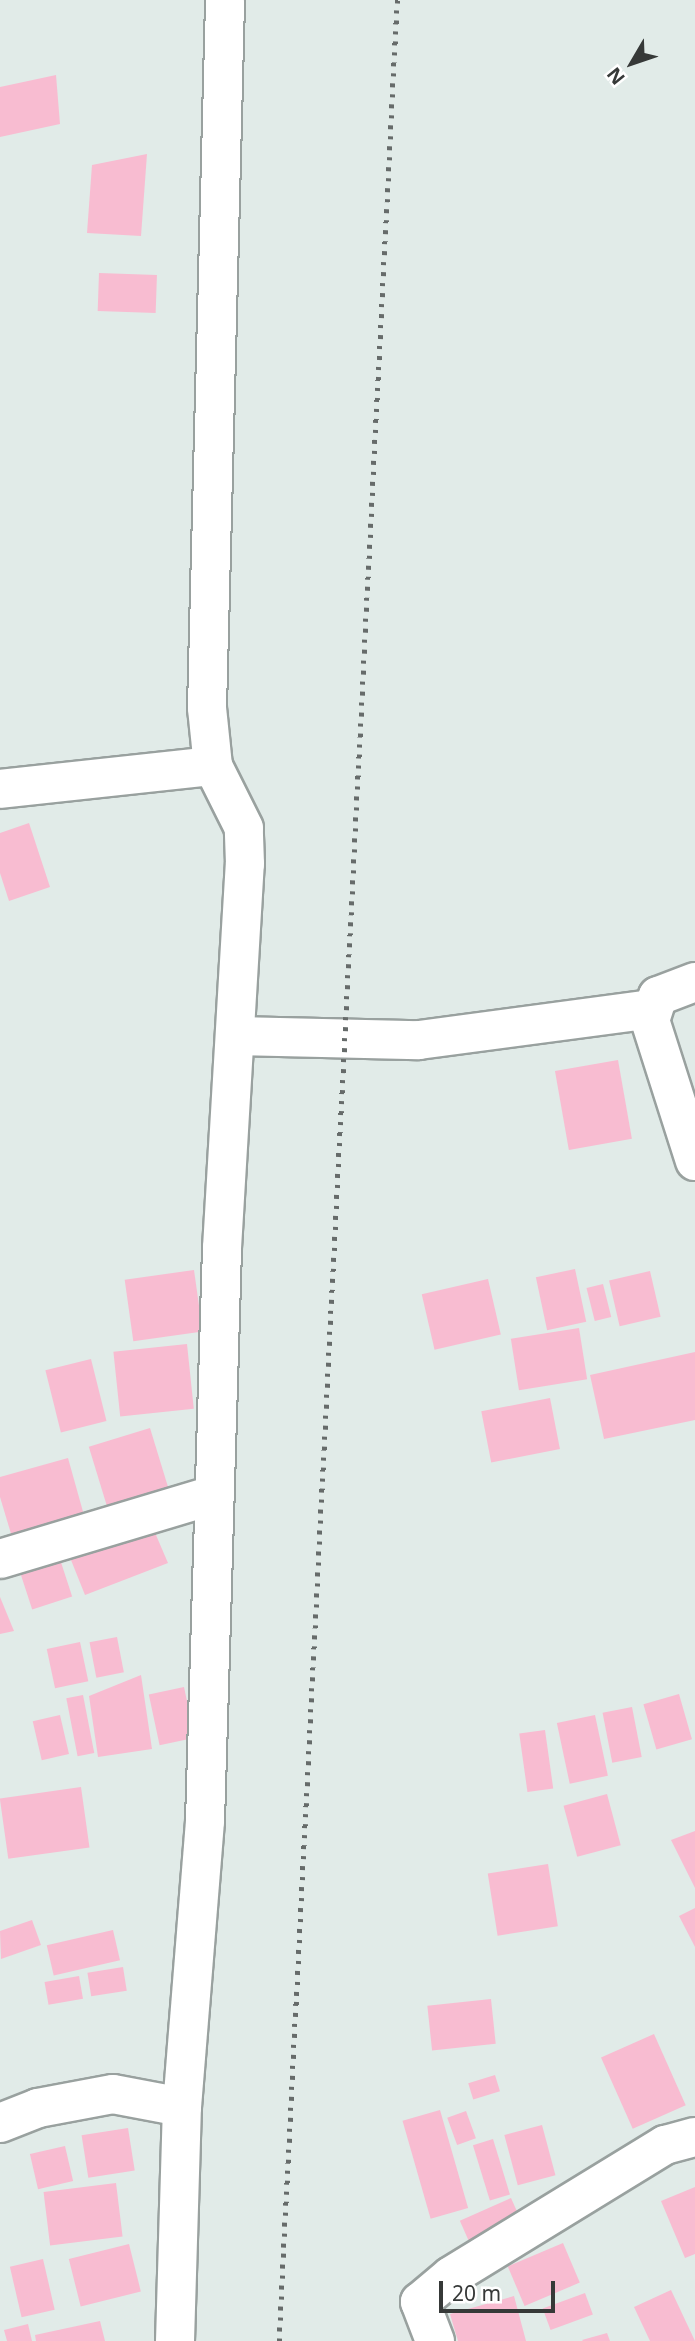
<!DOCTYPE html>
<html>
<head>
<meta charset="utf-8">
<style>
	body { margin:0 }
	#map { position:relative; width:695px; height:2341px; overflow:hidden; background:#e1ebe8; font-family:"Noto Sans",sans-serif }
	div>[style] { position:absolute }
	.building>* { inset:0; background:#f8bcd1; transform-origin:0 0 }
	.roads { filter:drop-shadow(2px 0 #99a19f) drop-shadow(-2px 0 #99a19f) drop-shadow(0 2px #99a19f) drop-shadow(0 -2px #99a19f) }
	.minor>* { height:38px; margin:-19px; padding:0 19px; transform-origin:19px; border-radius:19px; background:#fff }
	.rail>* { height:5px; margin-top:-2.5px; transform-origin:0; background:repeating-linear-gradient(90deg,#666b6a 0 3.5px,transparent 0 10.5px) }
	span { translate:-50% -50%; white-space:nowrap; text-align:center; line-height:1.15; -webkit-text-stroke:7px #fff; paint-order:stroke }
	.north { position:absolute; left:597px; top:28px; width:70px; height:70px; -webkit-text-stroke:5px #fff; paint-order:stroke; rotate:231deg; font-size:19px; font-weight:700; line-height:28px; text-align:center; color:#363938 }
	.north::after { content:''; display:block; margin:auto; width:24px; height:32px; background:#363938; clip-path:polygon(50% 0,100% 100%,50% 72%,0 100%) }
	.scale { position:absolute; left:439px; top:2281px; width:116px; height:32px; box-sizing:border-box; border:4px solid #363938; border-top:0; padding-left:9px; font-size:21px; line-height:24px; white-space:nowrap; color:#363938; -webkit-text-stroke:5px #fff; paint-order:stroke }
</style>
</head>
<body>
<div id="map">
	<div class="building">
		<i style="clip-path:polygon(56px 75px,60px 124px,0 137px,0 87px)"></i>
		<i style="clip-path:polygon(147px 154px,141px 236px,87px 233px,92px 165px)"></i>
		<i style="left:99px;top:273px;width:58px;height:38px;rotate:2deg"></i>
		<i style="clip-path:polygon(29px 823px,50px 887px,9px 901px,0 873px,0 833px)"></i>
		<i style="left:618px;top:1060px;width:80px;height:64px;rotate:80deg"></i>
		<i style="left:575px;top:1269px;width:54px;height:40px;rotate:78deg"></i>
		<i style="left:194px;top:1270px;width:62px;height:70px;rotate:82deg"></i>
		<i style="left:650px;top:1271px;width:47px;height:42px;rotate:77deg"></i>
		<i style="left:488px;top:1279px;width:57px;height:68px;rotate:77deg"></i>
		<i style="left:603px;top:1284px;width:34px;height:17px;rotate:76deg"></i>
		<i style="left:579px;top:1328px;width:52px;height:69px;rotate:81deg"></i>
		<i style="left:187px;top:1344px;width:65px;height:74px;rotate:84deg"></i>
		<i style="clip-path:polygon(695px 1352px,695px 1420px,604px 1439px,590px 1375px)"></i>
		<i style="left:91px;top:1359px;width:64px;height:47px;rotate:76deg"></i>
		<i style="left:550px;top:1398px;width:52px;height:70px;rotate:79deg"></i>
		<i style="left:150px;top:1428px;width:75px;height:64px;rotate:73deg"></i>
		<i style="clip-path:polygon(68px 1458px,87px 1526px,15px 1547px,0 1497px,0 1477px)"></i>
		<i style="clip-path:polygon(150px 1521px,168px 1563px,85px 1595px,71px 1560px)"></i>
		<i style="left:57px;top:1550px;width:49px;height:42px;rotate:72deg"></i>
		<i style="clip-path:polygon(0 1597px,14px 1631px,0 1634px)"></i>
		<i style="left:117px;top:1637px;width:36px;height:28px;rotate:79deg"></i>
		<i style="left:80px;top:1642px;width:40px;height:34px;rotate:78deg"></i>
		<i style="clip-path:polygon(141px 1675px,152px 1749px,98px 1757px,89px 1696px)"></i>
		<i style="left:184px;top:1687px;width:52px;height:36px;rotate:78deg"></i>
		<i style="left:679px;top:1694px;width:47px;height:37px;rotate:74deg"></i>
		<i style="left:83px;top:1695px;width:59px;height:17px;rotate:79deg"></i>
		<i style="left:632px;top:1707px;width:51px;height:30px;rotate:79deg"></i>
		<i style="left:60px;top:1715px;width:40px;height:28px;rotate:77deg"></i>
		<i style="left:595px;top:1715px;width:62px;height:39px;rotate:78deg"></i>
		<i style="left:545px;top:1730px;width:59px;height:26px;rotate:82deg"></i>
		<i style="left:81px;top:1787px;width:61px;height:82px;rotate:82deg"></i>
		<i style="left:607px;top:1794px;width:53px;height:45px;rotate:75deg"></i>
		<i style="clip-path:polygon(695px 1831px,695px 1888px,671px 1840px)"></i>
		<i style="left:548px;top:1864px;width:63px;height:61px;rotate:81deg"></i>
		<i style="clip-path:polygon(695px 1908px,695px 1947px,679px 1916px)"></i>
		<i style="clip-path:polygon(32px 1920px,41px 1945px,1px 1959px,0 1931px)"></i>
		<i style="left:113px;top:1930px;width:31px;height:68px;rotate:77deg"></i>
		<i style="left:123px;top:1967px;width:24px;height:36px;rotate:81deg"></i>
		<i style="left:79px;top:1976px;width:23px;height:35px;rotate:80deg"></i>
		<i style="left:491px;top:1999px;width:45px;height:64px;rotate:84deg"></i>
		<i style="left:654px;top:2034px;width:78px;height:58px;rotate:66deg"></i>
		<i style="left:495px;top:2075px;width:17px;height:28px;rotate:73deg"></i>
		<i style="left:440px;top:2110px;width:102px;height:39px;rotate:74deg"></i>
		<i style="left:466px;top:2111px;width:29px;height:20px;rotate:70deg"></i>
		<i style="left:542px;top:2125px;width:52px;height:39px;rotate:75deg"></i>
		<i style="left:128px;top:2128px;width:43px;height:47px;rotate:81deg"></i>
		<i style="left:493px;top:2139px;width:58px;height:21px;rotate:73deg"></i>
		<i style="left:65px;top:2146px;width:36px;height:36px;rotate:77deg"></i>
		<i style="left:116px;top:2183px;width:54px;height:73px;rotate:83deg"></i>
		<i style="clip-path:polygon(695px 2187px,695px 2254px,685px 2258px,661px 2201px)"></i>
		<i style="left:511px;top:2198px;width:22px;height:56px;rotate:66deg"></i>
		<i style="left:563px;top:2243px;width:43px;height:60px;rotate:67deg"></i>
		<i style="left:129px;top:2244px;width:49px;height:62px;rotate:76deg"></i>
		<i style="left:43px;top:2259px;width:52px;height:34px;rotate:77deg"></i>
		<i style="clip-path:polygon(671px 2290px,695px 2341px,650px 2341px,634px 2307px)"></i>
		<i style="left:585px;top:2293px;width:23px;height:45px;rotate:70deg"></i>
		<i style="clip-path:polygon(514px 2296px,526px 2341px,458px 2341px,450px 2314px)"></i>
		<i style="clip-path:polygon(100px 2321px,105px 2341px,36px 2341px,35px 2335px)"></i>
		<i style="clip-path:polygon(28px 2324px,32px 2341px,7px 2341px,4px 2330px)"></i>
		<i style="clip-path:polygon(607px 2333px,610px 2341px,583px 2341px,582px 2340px)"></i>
	</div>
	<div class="roads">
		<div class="minor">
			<i style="left:0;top:789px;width:214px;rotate:-6.2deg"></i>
			<i style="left:695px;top:982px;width:40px;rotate:159deg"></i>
			<i style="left:658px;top:996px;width:25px;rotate:108deg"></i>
			<i style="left:650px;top:1020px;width:148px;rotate:72.3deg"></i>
			<i style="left:236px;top:1036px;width:183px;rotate:1.3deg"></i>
			<i style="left:419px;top:1040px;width:234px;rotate:-7.6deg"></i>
			<i style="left:0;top:1559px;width:223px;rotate:-16.7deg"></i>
			<i style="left:0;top:2123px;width:41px;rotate:-21.5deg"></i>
			<i style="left:38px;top:2108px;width:76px;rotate:-10.6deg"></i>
			<i style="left:113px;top:2094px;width:70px;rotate:10.7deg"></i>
			<i style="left:175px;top:2341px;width:234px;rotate:-88.3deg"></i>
			<i style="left:182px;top:2107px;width:287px;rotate:-85.4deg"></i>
			<i style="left:205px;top:1821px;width:573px;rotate:-88.3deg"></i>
			<i style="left:222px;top:1248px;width:385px;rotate:-86.6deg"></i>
			<i style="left:245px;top:864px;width:36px;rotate:-92deg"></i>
			<i style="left:244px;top:828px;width:69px;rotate:-116.6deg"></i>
			<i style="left:213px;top:766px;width:58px;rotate:-95.9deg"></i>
			<i style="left:207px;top:708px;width:708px;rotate:-88.54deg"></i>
			<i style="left:435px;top:2341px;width:42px;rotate:-111deg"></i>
			<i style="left:420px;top:2302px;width:40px;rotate:-40deg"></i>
			<i style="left:451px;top:2276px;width:251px;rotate:-31.5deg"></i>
			<i style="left:665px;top:2145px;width:31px;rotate:-15deg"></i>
		</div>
	</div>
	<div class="rail">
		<i style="left:279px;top:2341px;width:2344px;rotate:-87.11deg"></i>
	</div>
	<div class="north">N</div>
	<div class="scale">20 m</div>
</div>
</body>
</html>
